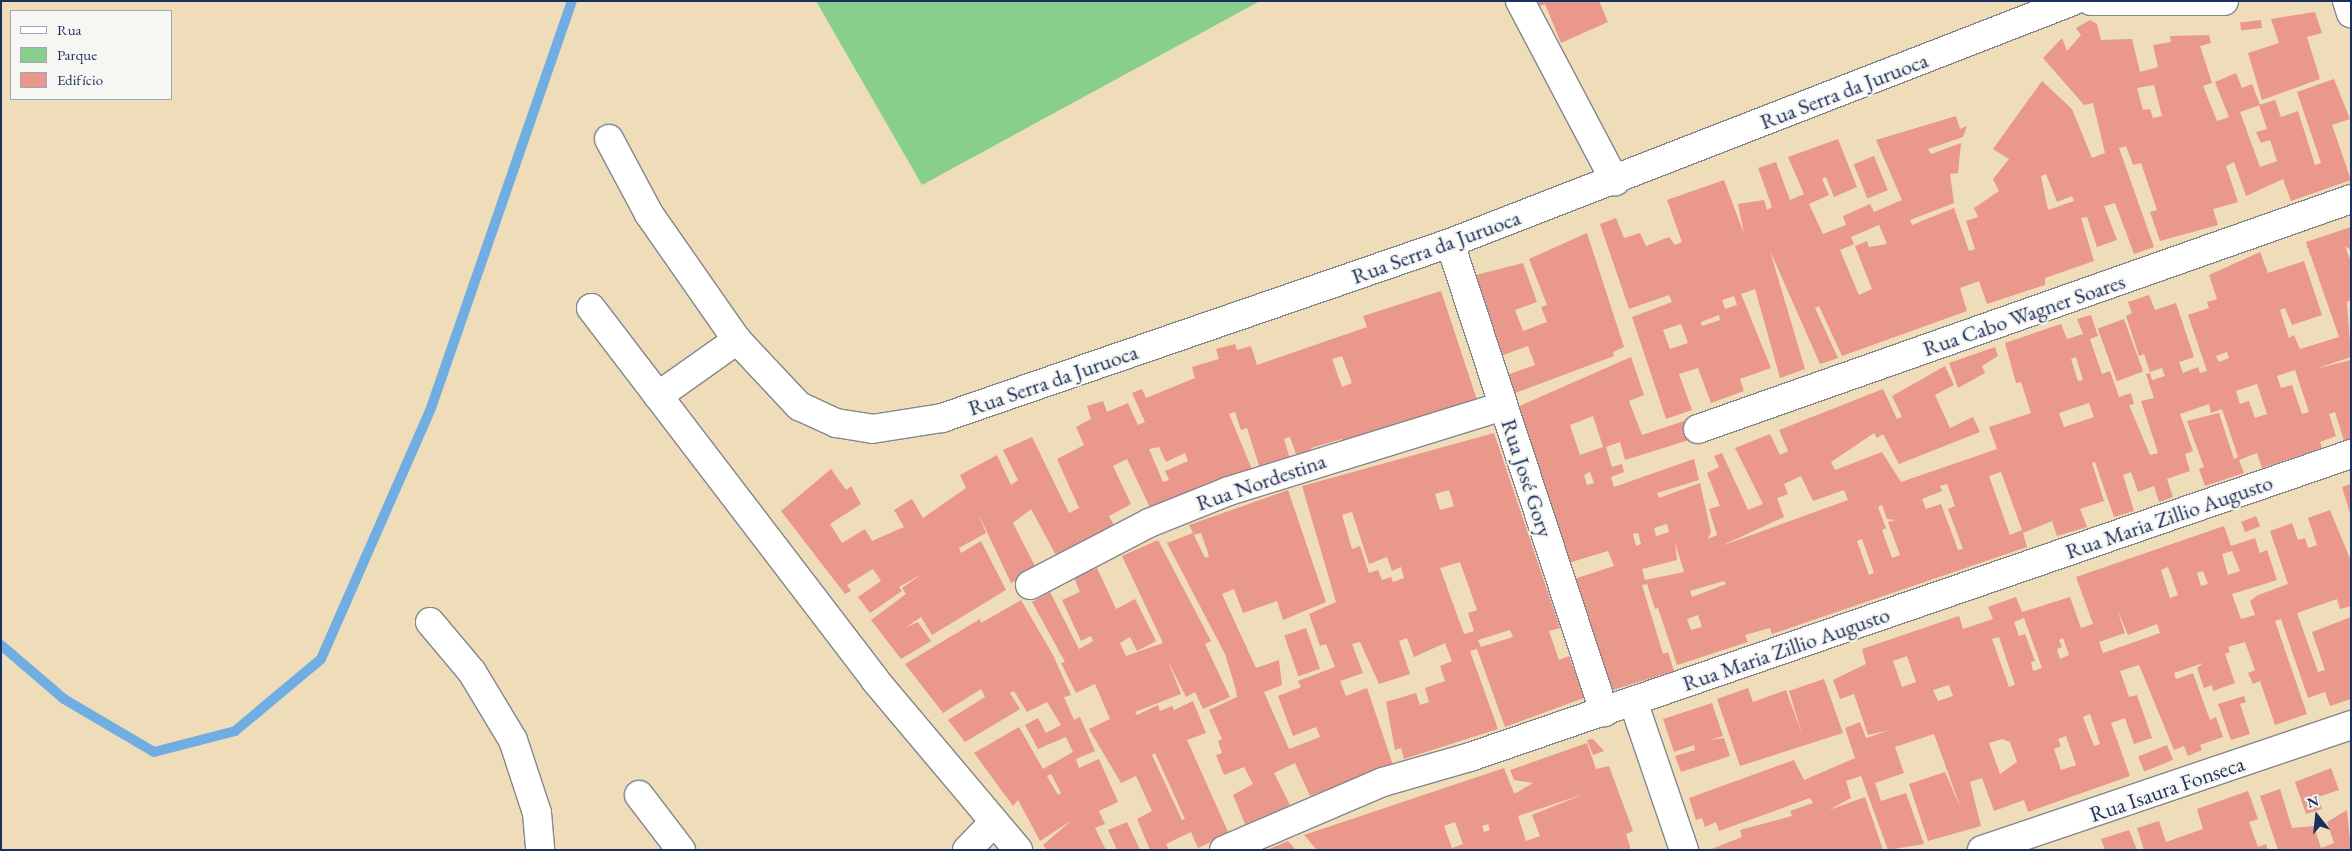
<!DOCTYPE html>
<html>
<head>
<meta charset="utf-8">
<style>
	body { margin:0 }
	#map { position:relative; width:2352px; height:851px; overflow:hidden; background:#efddba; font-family:"EB Garamond",serif }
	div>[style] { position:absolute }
	.green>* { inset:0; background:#87cf8a }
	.stream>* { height:10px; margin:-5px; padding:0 5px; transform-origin:5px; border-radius:5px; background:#70ade2 }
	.building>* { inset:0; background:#ea978c; transform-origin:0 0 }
	.roads { filter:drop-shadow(1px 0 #85868c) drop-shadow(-1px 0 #85868c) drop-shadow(0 1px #85868c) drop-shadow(0 -1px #85868c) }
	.street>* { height:28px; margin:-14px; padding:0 14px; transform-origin:14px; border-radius:14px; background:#fff }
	span { translate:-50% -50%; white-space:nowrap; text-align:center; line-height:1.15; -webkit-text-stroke:4.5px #f6f6f2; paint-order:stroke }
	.street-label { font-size:22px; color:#1b2f5e }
	.frame { position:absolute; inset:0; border:2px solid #1b2f5e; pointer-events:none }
	.legend { position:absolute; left:10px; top:10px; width:162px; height:90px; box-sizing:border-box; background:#f6f6f2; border:1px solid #9ea6b7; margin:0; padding:6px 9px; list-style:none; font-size:15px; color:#1b2f5e }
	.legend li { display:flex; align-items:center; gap:10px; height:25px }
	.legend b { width:25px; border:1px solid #9ea6b7 }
	.north { position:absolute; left:2292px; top:791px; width:50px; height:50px; -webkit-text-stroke:4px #f6f6f2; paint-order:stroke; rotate:344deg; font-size:14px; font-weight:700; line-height:20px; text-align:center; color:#1b2f5e }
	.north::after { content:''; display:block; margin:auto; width:18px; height:22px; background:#1b2f5e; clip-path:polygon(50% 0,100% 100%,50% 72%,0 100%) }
</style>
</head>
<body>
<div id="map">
	<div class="green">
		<i style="clip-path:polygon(816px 1px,1260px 1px,922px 185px)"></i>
	</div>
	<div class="stream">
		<i style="left:1px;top:645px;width:83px;rotate:40.6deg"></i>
		<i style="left:64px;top:699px;width:104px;rotate:30.5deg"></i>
		<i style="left:154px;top:752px;width:84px;rotate:-14.5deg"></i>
		<i style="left:235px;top:731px;width:112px;rotate:-39.9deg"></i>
		<i style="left:321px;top:659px;width:274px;rotate:-66.3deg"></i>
		<i style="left:431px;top:408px;width:431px;rotate:-70.9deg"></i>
	</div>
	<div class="building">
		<i style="clip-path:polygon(1538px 1px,1599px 1px,1608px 22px,1561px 43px,1545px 4px,1540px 6px)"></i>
		<i style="clip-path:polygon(2315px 12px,2322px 33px,2307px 37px,2320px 79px,2262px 100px,2248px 53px,2279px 43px,2271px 19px)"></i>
		<i style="clip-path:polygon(evenodd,2090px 20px,2097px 24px,2101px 40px,2132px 39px,2140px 72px,2158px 67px,2153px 45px,2171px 42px,2170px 36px,2209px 35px,2211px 43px,2200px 46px,2212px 83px,2203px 86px,2217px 121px,2229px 117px,2215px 82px,2236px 73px,2242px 88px,2252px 84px,2260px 105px,2240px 112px,2260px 167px,2277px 161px,2270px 140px,2261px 143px,2256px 132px,2267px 129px,2259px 105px,2275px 100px,2281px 117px,2298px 111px,2315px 165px,2321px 163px,2297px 92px,2334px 79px,2350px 119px,2332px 125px,2351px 180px,2291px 201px,2283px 179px,2246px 196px,2234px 162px,2226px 166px,2238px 202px,2213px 209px,2218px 225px,2160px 241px,2150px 212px,2157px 210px,2141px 163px,2133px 165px,2126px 146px,2119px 148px,2154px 247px,2134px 254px,2115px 203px,2104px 206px,2117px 240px,2097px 247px,2087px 217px,2081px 218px,2094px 261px,2045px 278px,2045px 285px,1987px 304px,1979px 281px,1960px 288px,1967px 311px,1842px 356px,1819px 306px,1815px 308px,1838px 358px,1820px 364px,1770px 251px,1805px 369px,1780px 378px,1755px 289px,1741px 294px,1771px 368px,1740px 379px,1744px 391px,1711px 403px,1698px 368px,1679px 374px,1692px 410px,1666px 419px,1632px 317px,1672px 302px,1669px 295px,1629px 309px,1600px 224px,1616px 218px,1624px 238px,1640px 233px,1646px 246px,1669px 237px,1675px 245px,1682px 242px,1667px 200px,1724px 180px,1744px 234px,1738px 204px,1764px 200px,1767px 210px,1772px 207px,1758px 168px,1776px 162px,1790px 200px,1804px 194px,1788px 157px,1838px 139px,1857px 187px,1834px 197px,1826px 177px,1822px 179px,1829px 195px,1809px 204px,1823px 234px,1846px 225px,1843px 216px,1870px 204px,1874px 212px,1902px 200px,1876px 140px,1956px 116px,1960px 129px,1967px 126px,1963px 137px,1928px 149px,1931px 154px,1961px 143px,1958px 173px,1950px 174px,1954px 203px,1910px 220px,1912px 225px,1954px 208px,1969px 251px,1975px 249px,1966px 221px,1978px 217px,1974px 208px,1999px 191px,1993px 179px,2009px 159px,1993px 149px,2042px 81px,2072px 109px,2092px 158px,2105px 153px,2093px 103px,2084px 105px,2043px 58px,2062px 38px,2067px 51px,2081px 35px,2076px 28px,2090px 20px,2154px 85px,2162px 116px,2153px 118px,2150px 109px,2143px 110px,2137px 88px,2154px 85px,2090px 20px,2046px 174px,2057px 202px,2072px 196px,2074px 201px,2048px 210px,2041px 176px,2046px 174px,2090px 20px,1879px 225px,1887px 244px,1869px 247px,1867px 241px,1855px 246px,1872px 289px,1859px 295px,1840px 250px,1854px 244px,1851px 237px,1879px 225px,2090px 20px,1734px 296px,1737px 305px,1725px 309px,1722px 300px,1734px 296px,2090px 20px,1719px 315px,1720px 320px,1702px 326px,1701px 322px,1719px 315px,2090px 20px,1681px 324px,1688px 343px,1670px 349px,1663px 330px,1681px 324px)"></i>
		<i style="left:2261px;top:20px;width:8px;height:21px;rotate:83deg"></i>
		<i style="left:1874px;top:156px;width:37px;height:22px;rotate:68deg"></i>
		<i style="clip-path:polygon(evenodd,2351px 227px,2351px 250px,2345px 246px,2351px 262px,2351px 300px,2347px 302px,2351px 357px,2315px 369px,2351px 360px,2351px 438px,2344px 441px,2335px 412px,2329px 414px,2336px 436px,2320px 442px,2322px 448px,2262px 468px,2257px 453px,2239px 460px,2244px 473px,2205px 486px,2199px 469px,2204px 467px,2187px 421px,2219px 413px,2234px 459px,2238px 457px,2222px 409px,2211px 413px,2209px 404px,2180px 414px,2193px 451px,2185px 454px,2190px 471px,2167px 479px,2173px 497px,2159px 502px,2154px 486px,2138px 492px,2131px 472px,2123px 475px,2134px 511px,2114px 517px,2095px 462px,2092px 463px,2104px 501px,2080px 509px,2087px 527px,2057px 536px,2052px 521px,2023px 533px,2027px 547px,1772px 634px,1770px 628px,1745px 635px,1748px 642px,1677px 665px,1658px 608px,1655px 609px,1647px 584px,1642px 585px,1663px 654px,1668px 652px,1674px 671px,1613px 690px,1571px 580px,1614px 566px,1608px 551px,1565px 564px,1515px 408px,1631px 357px,1644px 395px,1629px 401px,1642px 435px,1684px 421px,1689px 440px,1625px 460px,1620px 442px,1606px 447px,1612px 467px,1622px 464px,1624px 472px,1611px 477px,1614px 487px,1694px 459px,1699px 480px,1657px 493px,1659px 498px,1700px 483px,1711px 532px,1708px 539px,1717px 535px,1709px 509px,1720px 506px,1707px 473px,1719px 467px,1714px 456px,1722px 453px,1748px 510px,1763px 504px,1735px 448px,1770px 434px,1780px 455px,1788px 451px,1779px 430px,1883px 389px,1897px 419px,1902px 417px,1892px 396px,1945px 366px,1954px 385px,1935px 395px,1950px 428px,1973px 417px,1980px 432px,1899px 464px,1883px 434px,1877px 438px,1874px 433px,1831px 462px,1835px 470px,1882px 452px,1901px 482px,1997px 449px,1989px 427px,2031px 413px,2021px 382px,2016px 383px,2005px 343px,2061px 324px,2067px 339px,2083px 334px,2077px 319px,2091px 315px,2098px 336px,2090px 339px,2102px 374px,2110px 371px,2119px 397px,2131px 393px,2134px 404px,2129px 405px,2150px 455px,2158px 453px,2141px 401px,2154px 398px,2146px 374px,2150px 373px,2152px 380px,2165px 376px,2162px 368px,2150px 372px,2144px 354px,2139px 356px,2126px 316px,2132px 313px,2128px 302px,2149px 295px,2155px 310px,2176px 303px,2194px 357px,2179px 362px,2183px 373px,2198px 367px,2200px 373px,2207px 371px,2188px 315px,2209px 308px,2207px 302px,2217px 299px,2209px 275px,2260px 252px,2268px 273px,2304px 261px,2322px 315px,2292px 325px,2285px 308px,2280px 310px,2289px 338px,2294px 335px,2300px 349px,2339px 337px,2306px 242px,2351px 227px,2227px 352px,2229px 358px,2219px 362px,2216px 356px,2227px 352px,2351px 227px,2076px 357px,2083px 380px,2078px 381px,2071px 359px,2076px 357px,2351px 227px,2295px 370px,2309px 412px,2302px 414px,2292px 385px,2281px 388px,2277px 376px,2295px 370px,2351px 227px,2257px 384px,2267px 414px,2255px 418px,2249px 401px,2240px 404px,2236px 391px,2257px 384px,2351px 227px,2089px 403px,2094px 417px,2064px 427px,2059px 413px,2089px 403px,2351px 227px,1593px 416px,1603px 447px,1580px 455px,1570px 425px,1593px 416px,2351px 227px,1590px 472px,1594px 483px,1587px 485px,1584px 475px,1590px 472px,2351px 227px,2001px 472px,2022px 530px,2010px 535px,1989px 476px,2001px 472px,2351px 227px,1801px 476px,1813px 501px,1844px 490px,1848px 500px,1721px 546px,1784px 517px,1777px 498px,1788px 494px,1784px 484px,1801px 476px,2351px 227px,1947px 484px,1955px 506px,1948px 509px,1963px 549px,1958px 550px,1941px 504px,1926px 509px,1922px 499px,1942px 491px,1940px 486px,1947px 484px,2351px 227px,1882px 505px,1887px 519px,1896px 520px,1888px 522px,1900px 555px,1892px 558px,1882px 530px,1886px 528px,1878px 507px,1882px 505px,2351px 227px,1667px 524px,1669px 532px,1656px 536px,1654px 528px,1667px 524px,2351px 227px,1638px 533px,1641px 544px,1636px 546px,1633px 534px,1638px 533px,2351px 227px,1862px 539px,1874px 573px,1869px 575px,1857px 541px,1862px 539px,2351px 227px,1675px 543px,1684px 572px,1645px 580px,1642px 569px,1677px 560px,1675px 543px,2351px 227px,1724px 581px,1726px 584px,1692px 597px,1690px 591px,1724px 581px,2351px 227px,1698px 615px,1702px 627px,1691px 630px,1687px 619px,1698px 615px)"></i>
		<i style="clip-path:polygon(1587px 233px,1624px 347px,1613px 352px,1614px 356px,1510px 395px,1504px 376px,1535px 365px,1528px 346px,1498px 357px,1472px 276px,1523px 263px,1537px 302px,1515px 310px,1523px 331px,1547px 322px,1541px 307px,1547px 305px,1529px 259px)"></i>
		<i style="clip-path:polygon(evenodd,1441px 291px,1478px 403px,1345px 445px,1342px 439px,1311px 448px,1312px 455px,1298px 460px,1290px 437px,1284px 439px,1291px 462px,1261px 472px,1247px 428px,1241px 430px,1235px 412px,1229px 414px,1254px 474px,1152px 512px,1127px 459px,1113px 466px,1131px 504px,1109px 516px,1116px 529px,1058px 559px,1031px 509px,1013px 523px,1037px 570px,1011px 583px,978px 513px,986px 533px,959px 548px,961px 553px,981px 541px,1006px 590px,932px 635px,921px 617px,905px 628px,918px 622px,931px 641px,901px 659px,871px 620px,906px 594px,902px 588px,922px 574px,899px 587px,902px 591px,870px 613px,858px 597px,881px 581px,873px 569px,847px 585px,851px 591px,845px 594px,781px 511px,831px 469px,846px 490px,851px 486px,861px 504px,830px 524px,842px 543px,865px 529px,872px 541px,904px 527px,894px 510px,912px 499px,923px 518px,966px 488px,960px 475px,997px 455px,1011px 485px,1018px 480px,1003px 450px,1032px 437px,1069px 513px,1079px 508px,1057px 459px,1084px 445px,1076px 427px,1091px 419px,1087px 406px,1103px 401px,1107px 412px,1128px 403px,1138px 425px,1145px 422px,1132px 393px,1142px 389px,1146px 398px,1195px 378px,1192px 367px,1219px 359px,1216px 349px,1235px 344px,1237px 350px,1251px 346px,1257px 365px,1367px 327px,1363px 316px,1441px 291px,1342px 356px,1352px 383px,1342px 387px,1332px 359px,1342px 356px,1441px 291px,1159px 447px,1166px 462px,1185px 453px,1188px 461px,1165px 471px,1169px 480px,1163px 482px,1149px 449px,1159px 447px)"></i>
		<i style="left:2124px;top:319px;width:56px;height:28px;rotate:70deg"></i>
		<i style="clip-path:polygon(1995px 347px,1998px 356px,1982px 366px,1985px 373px,1958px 388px,1949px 363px)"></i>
		<i style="clip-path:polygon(evenodd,1494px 433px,1560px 628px,1549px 631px,1559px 660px,1569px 656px,1584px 698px,1505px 727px,1477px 649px,1470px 651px,1498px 729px,1404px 759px,1401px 748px,1395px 750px,1386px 702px,1416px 693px,1420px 705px,1429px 702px,1425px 688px,1445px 681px,1440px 666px,1452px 661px,1445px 643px,1414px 657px,1407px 638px,1399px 641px,1410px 674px,1379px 684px,1360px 642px,1352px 644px,1363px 673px,1340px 681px,1346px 696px,1367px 688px,1393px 765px,1310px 796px,1295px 763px,1274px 773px,1290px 805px,1246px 826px,1233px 795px,1253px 784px,1244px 767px,1224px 775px,1216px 755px,1222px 753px,1218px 741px,1222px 739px,1209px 710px,1237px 697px,1236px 690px,1225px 654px,1167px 543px,1193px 533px,1189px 525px,1288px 490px,1326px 602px,1283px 620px,1277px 601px,1243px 613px,1234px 589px,1222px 594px,1256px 668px,1279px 660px,1282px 685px,1264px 692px,1289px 749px,1320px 737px,1316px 727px,1293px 736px,1278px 696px,1301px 687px,1298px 681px,1335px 667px,1326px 644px,1320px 646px,1309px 614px,1336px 602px,1302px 486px,1494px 433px,1449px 490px,1454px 506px,1440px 510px,1435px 494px,1449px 490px,1494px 433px,1352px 512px,1369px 564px,1387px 557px,1392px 571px,1401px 567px,1404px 578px,1393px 582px,1391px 577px,1382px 580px,1378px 570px,1369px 573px,1360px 546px,1352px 549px,1342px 515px,1352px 512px,1494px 433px,1201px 533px,1209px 556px,1205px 558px,1194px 535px,1201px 533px,1494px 433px,1460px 562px,1477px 610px,1468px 613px,1474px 631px,1464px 634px,1440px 568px,1460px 562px,1494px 433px,1510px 630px,1513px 637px,1481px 647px,1478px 640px,1510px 630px)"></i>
		<i style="clip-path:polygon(2351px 484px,2351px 513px,2350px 513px,2342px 487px)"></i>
		<i style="clip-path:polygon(evenodd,2330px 510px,2351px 561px,2351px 606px,2340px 609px,2337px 599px,2297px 613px,2318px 672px,2325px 670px,2312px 632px,2351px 617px,2351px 699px,2330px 706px,2325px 692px,2308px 698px,2281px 619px,2275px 621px,2307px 714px,2275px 725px,2260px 681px,2253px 684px,2248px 673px,2255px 670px,2245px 642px,2228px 647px,2230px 652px,2225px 654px,2235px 683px,2213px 691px,2212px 685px,2204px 688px,2197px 668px,2203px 663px,2174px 673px,2176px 679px,2193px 673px,2210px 720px,2216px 717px,2223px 737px,2200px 745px,2202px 750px,2188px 756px,2184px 746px,2174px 750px,2139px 665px,2120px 671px,2129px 697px,2137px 695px,2152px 738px,2134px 744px,2125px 718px,2111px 723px,2130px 776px,2028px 812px,2024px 800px,1994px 811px,1982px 778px,1970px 782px,1981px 826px,1928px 841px,1909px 784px,1945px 772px,1961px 809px,1934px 734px,1895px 747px,1904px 773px,1875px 783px,1881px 801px,1906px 793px,1924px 844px,1888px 850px,1861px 776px,1846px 781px,1851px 798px,1829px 810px,1865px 797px,1883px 850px,1709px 850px,1742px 837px,1740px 830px,1792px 816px,1790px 811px,1813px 803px,1810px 798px,1719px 831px,1716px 822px,1705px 827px,1702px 818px,1696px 820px,1689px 798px,1794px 760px,1804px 780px,1855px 758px,1845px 728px,1860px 722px,1866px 738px,1890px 730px,1868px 735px,1854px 694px,1840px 699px,1833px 680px,1866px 664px,1862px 649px,1959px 616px,1963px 629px,1993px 619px,1988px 607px,2016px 597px,2022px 612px,2070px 597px,2081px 628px,2093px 624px,2076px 577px,2224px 526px,2231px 546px,2255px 538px,2260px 553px,2267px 550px,2277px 580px,2232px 594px,2241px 619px,2255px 615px,2250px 601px,2258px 595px,2288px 584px,2270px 531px,2292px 523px,2298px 540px,2305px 538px,2308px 548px,2317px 545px,2308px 518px,2330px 510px,2232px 551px,2240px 571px,2228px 575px,2222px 554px,2232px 551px,2330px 510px,2168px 567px,2178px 595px,2170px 598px,2161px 570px,2168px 567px,2330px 510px,2203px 571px,2208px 584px,2201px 586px,2197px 573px,2203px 571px,2330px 510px,2117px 609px,2128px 635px,2157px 624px,2160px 633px,2103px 653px,2099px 642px,2125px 633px,2117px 609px,2330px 510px,2024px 618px,2042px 668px,2033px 671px,2031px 662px,2035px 661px,2025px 634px,2019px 636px,2014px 622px,2024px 618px,2330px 510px,1999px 637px,2015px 685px,2009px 687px,1992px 639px,1999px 637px,2330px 510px,2063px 638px,2069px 655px,2060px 659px,2057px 649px,2062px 647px,2059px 640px,2063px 638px,2330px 510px,1907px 656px,1916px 682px,1902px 687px,1893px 661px,1907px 656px,2330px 510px,1949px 685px,1953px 696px,1938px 701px,1933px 690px,1949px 685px,2330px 510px,2090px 714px,2100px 744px,2094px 746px,2083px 717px,2090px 714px,2330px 510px,2066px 736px,2076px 765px,2061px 770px,2054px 749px,2061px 746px,2058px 739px,2066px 736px,2330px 510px,2002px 739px,2010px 742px,2017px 762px,2000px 774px,1989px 743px,2002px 739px)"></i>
		<i style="left:2256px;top:516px;width:11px;height:16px;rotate:68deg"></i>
		<i style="clip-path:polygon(evenodd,1158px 540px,1211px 641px,1205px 644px,1230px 697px,1203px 709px,1195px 692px,1186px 697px,1168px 661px,1181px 694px,1135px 712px,1137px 715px,1158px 705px,1160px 711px,1172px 706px,1174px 710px,1193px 701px,1206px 733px,1187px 740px,1229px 834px,1198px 848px,1191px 832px,1166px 844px,1169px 850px,1150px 850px,1137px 819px,1152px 811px,1136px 776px,1121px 783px,1089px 729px,1110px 719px,1095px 684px,1076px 693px,1061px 663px,1065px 662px,1032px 602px,1050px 592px,1079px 649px,1093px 641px,1091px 636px,1081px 641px,1062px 600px,1080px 592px,1074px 578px,1097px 568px,1116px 609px,1135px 599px,1156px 641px,1137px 651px,1130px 637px,1120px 643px,1126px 656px,1163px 643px,1122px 556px,1158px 540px,1155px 753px,1185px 819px,1182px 820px,1152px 755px,1155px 753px)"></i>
		<i style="clip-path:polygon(evenodd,1021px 600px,1053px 655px,1071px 695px,1064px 697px,1074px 720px,1080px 717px,1095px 751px,1076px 759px,1079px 768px,1099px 759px,1118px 802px,1099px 811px,1105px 824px,1095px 828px,1106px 850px,1047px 850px,1043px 845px,1072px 820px,1040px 841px,1018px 800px,1013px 806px,974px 753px,1019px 727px,1043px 769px,1073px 752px,1066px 737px,1038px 749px,1025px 725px,1038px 718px,1046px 733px,1061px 725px,1047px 702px,1027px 712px,1014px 691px,1010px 693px,1020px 709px,965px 742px,948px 720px,985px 697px,981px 689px,943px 713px,905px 664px,980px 619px,981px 623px,1021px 600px,1051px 774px,1061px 793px,1058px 795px,1047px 776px,1051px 774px)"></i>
		<i style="left:1306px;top:628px;width:43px;height:23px;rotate:71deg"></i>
		<i style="clip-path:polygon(1824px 679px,1843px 733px,1740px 766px,1717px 699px,1748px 688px,1753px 702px,1786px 690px,1802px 734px,1789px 691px)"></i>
		<i style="clip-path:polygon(2244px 696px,2246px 702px,2240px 704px,2250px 734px,2231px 740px,2218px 704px)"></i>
		<i style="clip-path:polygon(1712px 703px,1723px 736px,1710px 740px,1724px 738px,1730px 756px,1681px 772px,1675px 756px,1695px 750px,1694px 745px,1674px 752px,1663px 719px)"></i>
		<i style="clip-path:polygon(1593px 739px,1604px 751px,1593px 755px,1587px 740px)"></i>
		<i style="clip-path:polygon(evenodd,1587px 743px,1596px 769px,1609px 766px,1633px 831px,1626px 834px,1631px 850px,1317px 850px,1304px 835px,1504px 768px,1514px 793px,1516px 793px,1533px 783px,1514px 780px,1510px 770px,1587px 743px,1584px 794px,1532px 815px,1540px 836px,1526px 841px,1518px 816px,1584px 794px,1587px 743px,1455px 822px,1463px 844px,1452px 848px,1444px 826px,1455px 822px,1587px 743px,1488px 824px,1490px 830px,1484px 832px,1482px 826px,1488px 824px)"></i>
		<i style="left:2167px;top:745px;width:16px;height:31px;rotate:68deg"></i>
		<i style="clip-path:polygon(2331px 768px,2339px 790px,2318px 797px,2322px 809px,2306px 814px,2295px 782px)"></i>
		<i style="clip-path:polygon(2280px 789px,2292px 828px,2314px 826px,2321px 848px,2334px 843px,2327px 822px,2347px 810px,2351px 850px,2278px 850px,2260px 796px)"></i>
		<i style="clip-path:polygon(2248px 791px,2258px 819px,2249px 822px,2258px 847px,2266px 844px,2268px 850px,2144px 850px,2137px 828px,2159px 821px,2166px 842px,2203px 829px,2197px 809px)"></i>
		<i style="clip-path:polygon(1127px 822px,1140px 850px,1117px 850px,1108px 830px)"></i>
		<i style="clip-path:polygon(2129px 830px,2137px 850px,2105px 850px,2101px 839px)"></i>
		<i style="clip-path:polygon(1288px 841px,1296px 850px,1267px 850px)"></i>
	</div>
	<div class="roads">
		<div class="street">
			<i style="left:1520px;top:1px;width:204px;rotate:62.2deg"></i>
			<i style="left:2091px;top:1px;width:133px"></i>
			<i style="left:2347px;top:1px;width:13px;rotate:72deg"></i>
			<i style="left:609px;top:139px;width:85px;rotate:61.9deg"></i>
			<i style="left:649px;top:214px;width:154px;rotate:55.1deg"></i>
			<i style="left:737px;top:340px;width:91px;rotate:46.8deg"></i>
			<i style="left:799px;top:406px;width:41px;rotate:24.7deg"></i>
			<i style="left:836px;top:423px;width:36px;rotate:9deg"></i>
			<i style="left:872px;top:429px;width:71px;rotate:-8.9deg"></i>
			<i style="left:942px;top:418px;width:537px;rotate:-19.01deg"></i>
			<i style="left:1450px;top:243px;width:668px;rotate:-21.23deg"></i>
			<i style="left:1450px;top:243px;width:494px;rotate:71.8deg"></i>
			<i style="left:591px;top:308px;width:468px;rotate:52.6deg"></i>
			<i style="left:875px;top:680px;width:222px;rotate:49.9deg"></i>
			<i style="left:658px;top:396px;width:97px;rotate:-35.3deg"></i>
			<i style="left:1698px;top:429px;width:692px;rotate:-19.4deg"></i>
			<i style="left:1030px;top:585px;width:134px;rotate:-27.5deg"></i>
			<i style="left:1149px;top:523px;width:86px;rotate:-21.8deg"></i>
			<i style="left:1229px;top:491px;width:287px;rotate:-17.2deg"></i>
			<i style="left:430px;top:622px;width:65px;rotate:50deg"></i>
			<i style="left:472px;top:672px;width:79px;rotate:58.9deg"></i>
			<i style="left:513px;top:740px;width:77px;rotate:71.8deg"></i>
			<i style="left:537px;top:813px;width:37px;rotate:85deg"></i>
			<i style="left:1633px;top:701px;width:157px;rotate:71.1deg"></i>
			<i style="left:639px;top:795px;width:69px;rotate:52.6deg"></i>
			<i style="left:967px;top:850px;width:39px;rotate:-46deg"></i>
			<i style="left:1224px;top:850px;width:173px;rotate:-23.2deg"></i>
			<i style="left:1383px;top:782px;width:91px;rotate:-16deg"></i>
			<i style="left:1470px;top:757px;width:932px;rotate:-18.98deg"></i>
			<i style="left:1982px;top:850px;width:390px;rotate:-18.7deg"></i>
		</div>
	</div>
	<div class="street-label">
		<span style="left:1844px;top:91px;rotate:-21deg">Rua Serra da Juruoca</span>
		<span style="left:1436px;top:247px;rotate:-20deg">Rua Serra da Juruoca</span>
		<span style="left:2024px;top:315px;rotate:-19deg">Rua Cabo Wagner Soares</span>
		<span style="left:1053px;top:380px;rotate:-19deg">Rua Serra da Juruoca</span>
		<span style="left:1527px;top:478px;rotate:72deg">Rua José Gory</span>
		<span style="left:1261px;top:482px;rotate:-19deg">Rua Nordestina</span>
		<span style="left:2169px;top:517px;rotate:-19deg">Rua Maria Zillio Augusto</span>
		<span style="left:1786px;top:649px;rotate:-19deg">Rua Maria Zillio Augusto</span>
		<span style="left:2167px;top:789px;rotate:-19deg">Rua Isaura Fonseca</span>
	</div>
	<div class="frame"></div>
	<ul class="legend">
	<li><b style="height:6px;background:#fff"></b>Rua</li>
	<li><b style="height:14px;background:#87cf8a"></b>Parque</li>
	<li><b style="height:14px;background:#ea978c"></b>Edifício</li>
	</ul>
	<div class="north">N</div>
</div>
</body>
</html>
